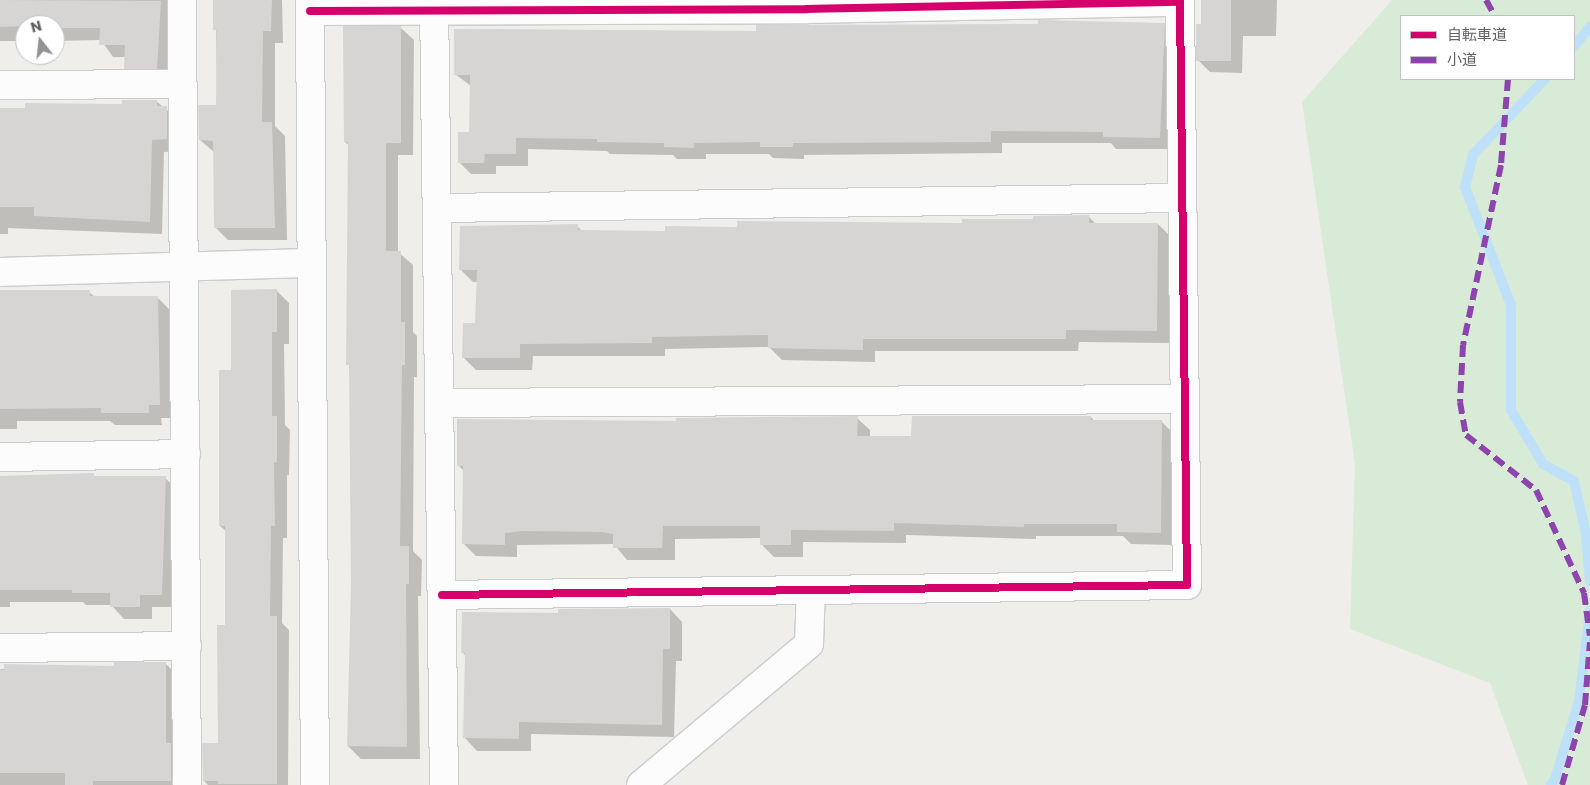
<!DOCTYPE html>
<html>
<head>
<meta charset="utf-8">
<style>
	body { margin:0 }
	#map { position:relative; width:1590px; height:785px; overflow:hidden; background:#efeeea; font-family:Poppins,"Noto Sans JP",sans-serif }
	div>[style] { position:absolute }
	.green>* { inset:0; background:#d8ebd6 }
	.shadow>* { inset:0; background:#0003 }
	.stream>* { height:10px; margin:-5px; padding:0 5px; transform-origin:5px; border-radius:5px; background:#bfe0f9 }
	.building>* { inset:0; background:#d6d5d3 }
	.roads { filter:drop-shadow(1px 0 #cbcccc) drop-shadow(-1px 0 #cbcccc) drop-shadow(0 1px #cbcccc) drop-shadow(0 -1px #cbcccc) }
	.street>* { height:28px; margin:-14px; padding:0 14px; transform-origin:14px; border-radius:14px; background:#fdfcfc }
	.secondary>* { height:28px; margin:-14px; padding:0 14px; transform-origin:14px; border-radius:14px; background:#fdfcfc }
	.quiet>* { height:6px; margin-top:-3px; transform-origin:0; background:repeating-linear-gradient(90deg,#8e44ad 0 12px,transparent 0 18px) }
	.cycleway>* { height:8px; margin:-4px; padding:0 4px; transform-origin:4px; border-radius:4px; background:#d6006c }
	span { translate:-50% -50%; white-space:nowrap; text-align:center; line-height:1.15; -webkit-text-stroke:4px #fff; paint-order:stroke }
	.legend { position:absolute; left:1400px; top:15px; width:175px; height:65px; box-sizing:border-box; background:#fff; border:1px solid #bfc1c3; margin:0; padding:6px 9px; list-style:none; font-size:15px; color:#5f6368 }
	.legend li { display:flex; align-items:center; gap:10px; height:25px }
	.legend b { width:25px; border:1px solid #bfc1c3 }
	.north { position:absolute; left:15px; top:15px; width:50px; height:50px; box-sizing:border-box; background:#fff; border:1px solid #bfc1c3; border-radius:50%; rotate:344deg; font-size:14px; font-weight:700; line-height:20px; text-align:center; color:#5f6368 }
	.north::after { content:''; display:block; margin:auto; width:18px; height:22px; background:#919496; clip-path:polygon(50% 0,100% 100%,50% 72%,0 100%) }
</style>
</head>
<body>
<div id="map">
	<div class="green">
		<i style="clip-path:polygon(evenodd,1392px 0,1590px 0,1590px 785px,1528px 785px,1490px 683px,1350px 629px,1355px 464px,1302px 102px,1392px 0,1401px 16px,1574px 16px,1574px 79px,1401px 79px,1401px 16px)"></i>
	</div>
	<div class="shadow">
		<i style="clip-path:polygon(0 0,172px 0,169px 81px,138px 81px,125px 68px,126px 57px,113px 57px,101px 40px,55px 41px,55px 25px,25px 25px,25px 41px,0 41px)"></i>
		<i style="clip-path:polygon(216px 0,282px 0,283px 43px,275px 43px,275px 126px,285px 136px,287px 240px,228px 240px,215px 227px,214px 152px,200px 140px,217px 106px)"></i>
		<i style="clip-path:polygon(1203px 0,1277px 0,1276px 36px,1243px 36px,1242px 73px,1210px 72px,1198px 60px)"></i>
		<i style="clip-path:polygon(1164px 25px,1176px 37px,1172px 149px,1116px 149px,1111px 143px,1002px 143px,1002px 153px,804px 155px,804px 159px,773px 158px,769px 154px,706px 154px,706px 159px,677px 159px,673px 155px,610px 154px,607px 151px,528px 149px,528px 166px,496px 166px,496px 174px,471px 174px,459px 162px,470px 133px,471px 86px,455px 74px,758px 32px)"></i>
		<i style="clip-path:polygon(401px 28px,414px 40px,413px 155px,398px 155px,398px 252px,413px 265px,413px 332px,417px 336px,417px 377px,414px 377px,413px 551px,422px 560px,421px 596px,418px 596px,420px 759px,361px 759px,348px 746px,352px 584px,350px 146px,345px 142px)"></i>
		<i style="clip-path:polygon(156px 101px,179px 120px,179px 151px,164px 152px,162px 234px,8px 228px,8px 234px,0 234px,0 109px,123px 106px)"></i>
		<i style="clip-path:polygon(1088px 216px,1096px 224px,1158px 224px,1171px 237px,1169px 343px,1079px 342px,1078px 351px,875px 351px,875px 362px,782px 360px,769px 347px,665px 349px,665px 356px,533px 356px,532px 370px,476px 370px,463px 357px,477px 325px,478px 282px,473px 282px,460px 269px,577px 226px,583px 232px,666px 232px,964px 225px)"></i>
		<i style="clip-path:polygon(277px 291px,289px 303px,289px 344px,284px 344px,285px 425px,290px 430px,289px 475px,287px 475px,287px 538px,283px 538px,282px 623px,289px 630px,288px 785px,208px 785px,204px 781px,219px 744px,227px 626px,226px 531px,220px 526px,233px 371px)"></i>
		<i style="clip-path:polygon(0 292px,89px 292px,95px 297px,157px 297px,170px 310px,172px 418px,161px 418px,162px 425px,115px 425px,110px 421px,17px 421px,17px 429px,0 429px)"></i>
		<i style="clip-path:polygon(1091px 417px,1094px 421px,1161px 421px,1174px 434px,1173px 545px,1131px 544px,1123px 536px,1036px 536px,1036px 539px,906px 535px,906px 543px,803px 542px,803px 557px,774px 557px,761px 544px,761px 538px,675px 539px,675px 560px,627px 560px,614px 544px,517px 545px,517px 557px,476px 556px,464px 544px,464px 471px,458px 465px,677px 423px,857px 418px,870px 430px,870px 437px,913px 438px)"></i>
		<i style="clip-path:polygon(0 477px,165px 478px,178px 490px,174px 607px,152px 607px,152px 619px,124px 619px,111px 605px,86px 605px,83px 602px,10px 602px,10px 607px,0 607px)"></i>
		<i style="clip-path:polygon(670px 609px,682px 622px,682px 661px,676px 661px,674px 737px,531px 734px,531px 751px,477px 751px,465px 738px,466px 656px,463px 653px,559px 614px)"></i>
		<i style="clip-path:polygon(165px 663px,178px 676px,184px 785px,0 785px,0 669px,5px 669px,5px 665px,116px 668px)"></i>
	</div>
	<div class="stream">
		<i style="left:1574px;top:46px;width:25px;rotate:-50deg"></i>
		<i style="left:1545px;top:79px;width:105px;rotate:133.5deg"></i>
		<i style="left:1473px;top:155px;width:33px;rotate:104deg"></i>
		<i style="left:1465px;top:187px;width:127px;rotate:68.7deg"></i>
		<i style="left:1511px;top:305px;width:105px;rotate:90deg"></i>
		<i style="left:1511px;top:410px;width:63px;rotate:59.3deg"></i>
		<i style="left:1543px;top:464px;width:35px;rotate:29deg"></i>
		<i style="left:1574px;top:481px;width:54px;rotate:77.2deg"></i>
		<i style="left:1586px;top:534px;width:48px;rotate:85.2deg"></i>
		<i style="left:1551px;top:785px;width:7px;rotate:-56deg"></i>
		<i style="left:1555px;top:779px;width:82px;rotate:-72.9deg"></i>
		<i style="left:1579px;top:701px;width:91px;rotate:-83deg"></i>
	</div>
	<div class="building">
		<i style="clip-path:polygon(0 0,161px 1px,157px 69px,124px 69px,125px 45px,99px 45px,100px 28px,55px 28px,55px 25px,0 27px)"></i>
		<i style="clip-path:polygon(213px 0,272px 0,271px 31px,263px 31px,262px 122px,272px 122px,275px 228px,214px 228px,213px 141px,199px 140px,198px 105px,216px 105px,217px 30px,213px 30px)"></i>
		<i style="clip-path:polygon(1201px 0,1231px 0,1231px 61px,1196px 61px,1196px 24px,1201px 24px)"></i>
		<i style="clip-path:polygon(1038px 20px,1165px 23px,1160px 138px,1103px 137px,1103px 132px,991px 131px,991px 142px,793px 143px,793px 147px,760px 147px,760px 142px,694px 143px,694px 148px,664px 147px,664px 143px,597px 142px,597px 139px,516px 138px,516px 154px,485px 154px,484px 163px,458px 163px,458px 132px,469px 132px,470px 75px,454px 75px,454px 29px,756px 31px,756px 25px,1038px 24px)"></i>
		<i style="clip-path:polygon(343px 26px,401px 26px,401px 143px,386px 143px,386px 251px,401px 251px,401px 322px,405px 322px,405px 365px,402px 365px,400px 546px,409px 546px,409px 584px,406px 584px,407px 747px,347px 746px,351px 584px,349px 365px,346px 365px,348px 142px,344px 142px)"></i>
		<i style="clip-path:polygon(122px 100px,157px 100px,157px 106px,167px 106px,167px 139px,152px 140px,150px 222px,34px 216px,34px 207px,0 207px,0 108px,25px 108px,25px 103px,122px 104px)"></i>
		<i style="clip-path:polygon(1089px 215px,1089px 223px,1158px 223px,1157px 331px,1066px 330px,1066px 339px,863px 339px,863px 350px,768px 348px,768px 335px,652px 337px,652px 343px,520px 344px,520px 358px,462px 358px,463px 323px,475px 323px,477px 270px,459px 270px,460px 226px,578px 224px,578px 230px,665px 231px,665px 226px,737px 227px,737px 221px,962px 223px,962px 219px,1033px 219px,1033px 216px)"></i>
		<i style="clip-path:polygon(277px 289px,277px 332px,272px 332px,272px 416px,277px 416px,277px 462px,274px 463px,275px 526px,271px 526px,270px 616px,277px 616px,277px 784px,218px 784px,218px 781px,203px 781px,202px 743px,218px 743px,217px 625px,225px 625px,225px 526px,219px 526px,219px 370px,231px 370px,231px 290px)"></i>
		<i style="clip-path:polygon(0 290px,90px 290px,90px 296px,158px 296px,160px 405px,149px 405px,149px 413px,101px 413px,101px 408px,0 409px)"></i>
		<i style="clip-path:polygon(858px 416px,857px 436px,911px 436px,912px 416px,1091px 416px,1091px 420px,1162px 420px,1161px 533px,1117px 532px,1117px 524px,1024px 524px,1024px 527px,894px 523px,894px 531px,791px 530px,791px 545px,760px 545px,760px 526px,663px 526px,662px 548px,613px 548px,613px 534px,602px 532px,522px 531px,505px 533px,505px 545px,462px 544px,463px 466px,457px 466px,457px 419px,676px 421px,676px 418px)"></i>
		<i style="clip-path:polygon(94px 473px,94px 476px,166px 476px,162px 595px,140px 595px,140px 607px,110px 607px,110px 593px,72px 593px,72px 590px,0 590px,0 476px)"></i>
		<i style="clip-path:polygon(670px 608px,670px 649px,663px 649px,662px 725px,519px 722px,519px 739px,463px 738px,465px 653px,461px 653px,462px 612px,558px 613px,558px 609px)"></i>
		<i style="clip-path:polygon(114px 662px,166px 662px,166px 743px,171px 743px,171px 781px,93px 781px,93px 785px,65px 785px,65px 773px,0 773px,0 669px,4px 670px,4px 664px,114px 666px)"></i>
	</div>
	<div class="roads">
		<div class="street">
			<i style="left:182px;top:0;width:785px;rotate:89.64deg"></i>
			<i style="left:434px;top:0;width:785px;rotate:89.27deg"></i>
			<i style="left:310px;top:11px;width:497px;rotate:-0.2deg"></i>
			<i style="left:807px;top:9px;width:373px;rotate:-1.1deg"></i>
			<i style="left:0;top:85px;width:181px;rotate:-0.3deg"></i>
			<i style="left:439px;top:208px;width:743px;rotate:-0.77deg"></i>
			<i style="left:0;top:272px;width:310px;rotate:-1.7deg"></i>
			<i style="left:440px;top:403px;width:745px;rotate:-0.31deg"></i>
			<i style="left:0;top:457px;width:186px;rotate:-0.9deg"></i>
			<i style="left:442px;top:595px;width:745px;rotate:-0.77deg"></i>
			<i style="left:1187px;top:585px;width:585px;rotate:-90.69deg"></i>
			<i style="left:0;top:648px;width:187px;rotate:-0.6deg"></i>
			<i style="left:641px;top:785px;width:219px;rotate:-40deg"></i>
			<i style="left:809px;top:644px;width:54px;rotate:-87.9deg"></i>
		</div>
		<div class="secondary">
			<i style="left:310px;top:0;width:785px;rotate:89.64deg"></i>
		</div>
	</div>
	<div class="quiet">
		<i style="left:1486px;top:0;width:18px;rotate:61deg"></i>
		<i style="left:1508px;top:79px;width:86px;rotate:94.7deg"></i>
		<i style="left:1501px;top:165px;width:184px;rotate:101.9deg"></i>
		<i style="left:1463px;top:345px;width:57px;rotate:93deg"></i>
		<i style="left:1460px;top:402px;width:34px;rotate:80deg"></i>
		<i style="left:1466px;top:435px;width:89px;rotate:38.2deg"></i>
		<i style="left:1536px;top:490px;width:114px;rotate:65deg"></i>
		<i style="left:1584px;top:593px;width:43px;rotate:82.1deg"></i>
		<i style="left:1562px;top:785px;width:83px;rotate:-74deg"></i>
		<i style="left:1585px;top:705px;width:63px;rotate:-85.5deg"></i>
	</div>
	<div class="cycleway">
		<i style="left:310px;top:11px;width:497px;rotate:-0.2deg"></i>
		<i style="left:807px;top:9px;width:373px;rotate:-1.1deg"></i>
		<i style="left:442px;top:595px;width:745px;rotate:-0.77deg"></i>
		<i style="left:1187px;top:585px;width:585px;rotate:-90.69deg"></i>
	</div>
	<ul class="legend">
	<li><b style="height:6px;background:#d6006c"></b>自転車道</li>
	<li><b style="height:6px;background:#8e44ad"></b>小道</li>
	</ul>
	<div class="north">N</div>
</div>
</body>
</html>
